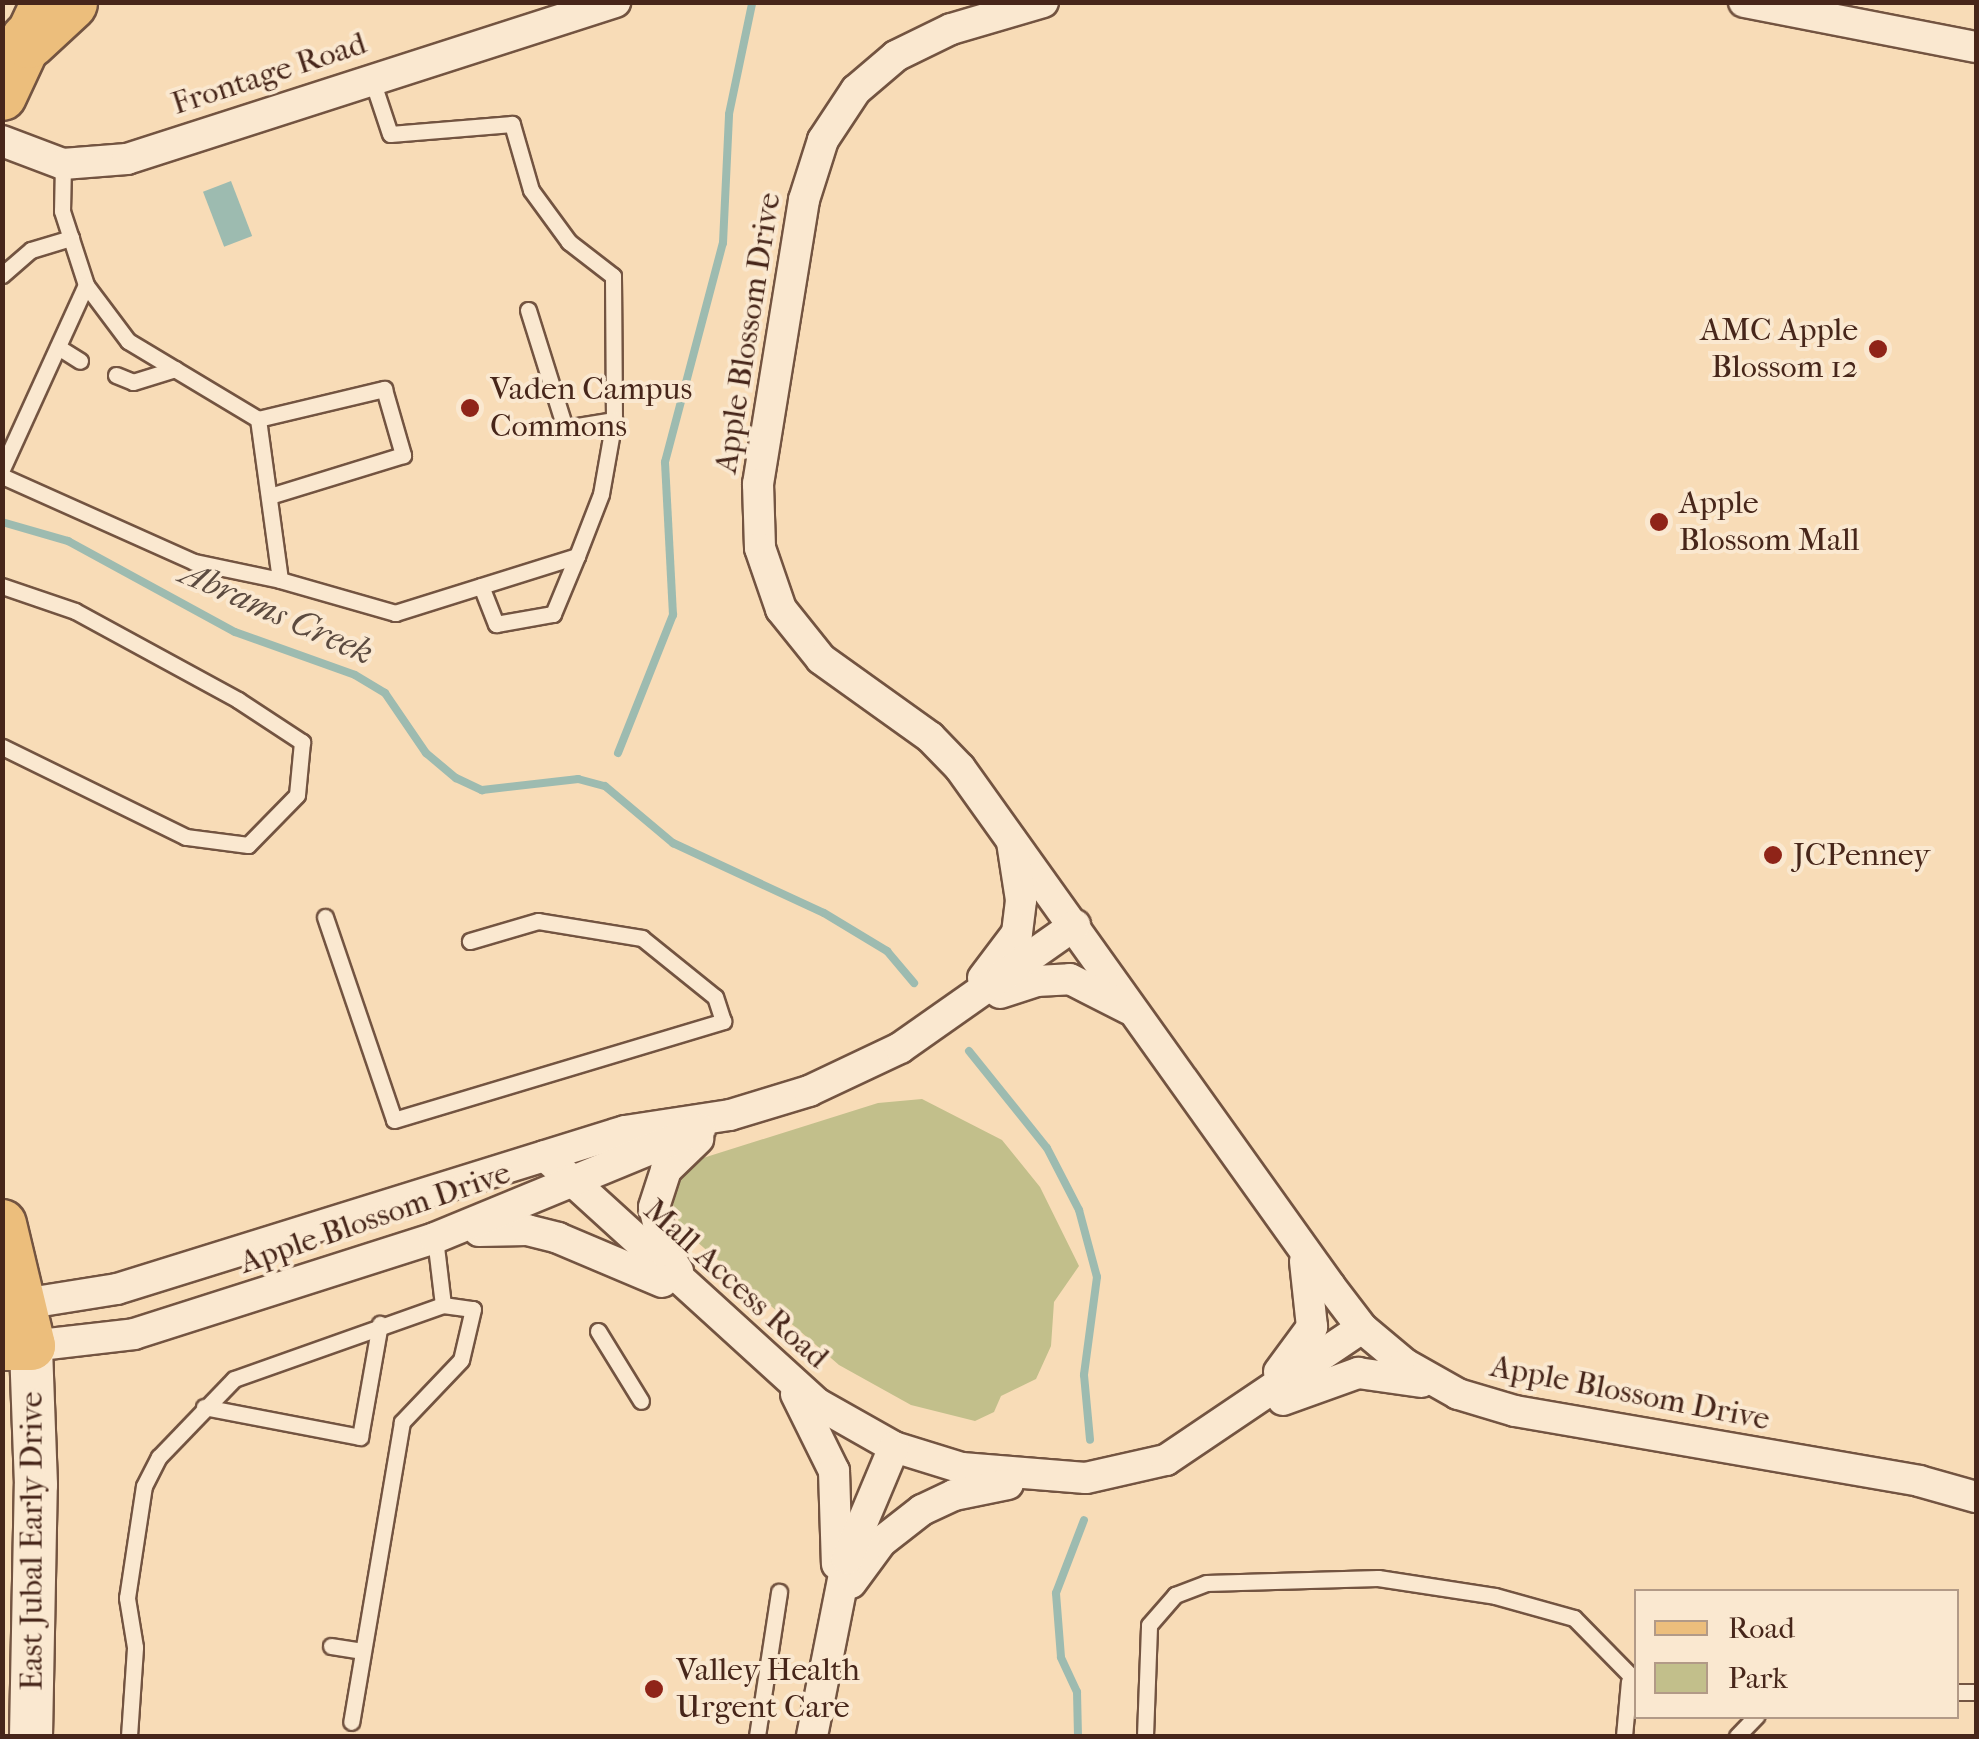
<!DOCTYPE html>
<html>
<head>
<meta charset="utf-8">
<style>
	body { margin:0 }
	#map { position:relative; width:1979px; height:1739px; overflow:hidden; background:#f8dcb7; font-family:"IM FELL French Canon",serif }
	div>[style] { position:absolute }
	.green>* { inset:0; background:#c2bf8b }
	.water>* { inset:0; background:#9dbbb0; transform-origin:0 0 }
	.stream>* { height:8px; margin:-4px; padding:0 4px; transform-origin:4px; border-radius:4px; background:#9dbbb0 }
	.roads { filter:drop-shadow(2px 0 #735441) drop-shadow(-2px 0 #735441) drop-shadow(0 2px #735441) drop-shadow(0 -2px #735441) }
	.service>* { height:15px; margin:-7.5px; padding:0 7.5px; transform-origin:7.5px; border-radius:7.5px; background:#fae8d0 }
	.minor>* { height:30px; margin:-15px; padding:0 15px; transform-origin:15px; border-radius:15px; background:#fae8d0 }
	.secondary>* { height:42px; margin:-21px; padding:0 21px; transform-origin:21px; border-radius:21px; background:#fae8d0 }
	.primary>* { height:48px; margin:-24px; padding:0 24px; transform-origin:24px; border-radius:24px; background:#ecbe7c }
	.motorway>* { height:55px; margin:-27.5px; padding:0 27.5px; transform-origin:27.5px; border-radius:27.5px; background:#ecbe7c }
	.dots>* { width:28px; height:28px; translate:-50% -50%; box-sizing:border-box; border:5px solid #fae8d0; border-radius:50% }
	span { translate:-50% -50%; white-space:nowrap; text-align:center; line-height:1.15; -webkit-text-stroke:8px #fae8d0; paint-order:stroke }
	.street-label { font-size:32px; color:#47261a }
	.poi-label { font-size:32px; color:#47261a }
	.right { translate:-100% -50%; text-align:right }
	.left { translate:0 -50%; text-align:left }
	.water-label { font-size:35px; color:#5c4b40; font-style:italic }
	.frame { position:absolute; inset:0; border:5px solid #47261a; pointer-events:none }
	.legend { position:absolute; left:1634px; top:1589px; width:325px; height:130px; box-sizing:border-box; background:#fae8d0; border:2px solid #b29a87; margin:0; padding:12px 18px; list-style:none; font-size:30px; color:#47261a }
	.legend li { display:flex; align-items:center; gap:20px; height:50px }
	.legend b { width:50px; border:2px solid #b29a87 }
</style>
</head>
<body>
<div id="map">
	<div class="green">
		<i style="clip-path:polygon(922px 1099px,1002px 1140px,1040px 1187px,1079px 1266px,1054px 1302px,1051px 1346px,1036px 1379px,1001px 1396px,994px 1412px,975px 1421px,911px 1405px,839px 1365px,681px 1228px,673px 1205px,681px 1176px,703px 1158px,878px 1103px)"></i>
	</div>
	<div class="water">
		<i style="left:231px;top:181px;width:59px;height:30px;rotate:69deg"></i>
	</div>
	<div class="stream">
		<i style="left:2px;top:522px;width:69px;rotate:16.1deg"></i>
		<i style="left:68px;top:541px;width:190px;rotate:28.6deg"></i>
		<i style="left:235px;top:632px;width:127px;rotate:19.7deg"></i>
		<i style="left:355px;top:675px;width:35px;rotate:31deg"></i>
		<i style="left:385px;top:693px;width:73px;rotate:55.7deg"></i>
		<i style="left:426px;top:753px;width:39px;rotate:40deg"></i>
		<i style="left:456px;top:778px;width:29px;rotate:25deg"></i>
		<i style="left:482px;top:790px;width:97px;rotate:-6.5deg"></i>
		<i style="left:578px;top:779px;width:28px;rotate:15deg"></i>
		<i style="left:605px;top:786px;width:89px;rotate:40deg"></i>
		<i style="left:673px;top:843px;width:166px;rotate:24.9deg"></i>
		<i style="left:824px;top:913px;width:74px;rotate:31.1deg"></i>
		<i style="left:887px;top:951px;width:42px;rotate:49.8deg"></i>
		<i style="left:618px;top:753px;width:149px;rotate:-68.3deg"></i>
		<i style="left:673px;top:615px;width:153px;rotate:-93deg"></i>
		<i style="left:665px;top:462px;width:227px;rotate:-75.2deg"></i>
		<i style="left:723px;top:243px;width:129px;rotate:-87.3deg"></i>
		<i style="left:729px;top:114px;width:112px;rotate:-78.2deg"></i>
		<i style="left:969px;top:1051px;width:124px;rotate:51.2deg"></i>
		<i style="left:1047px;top:1148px;width:70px;rotate:62.7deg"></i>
		<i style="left:1079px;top:1210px;width:69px;rotate:75deg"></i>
		<i style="left:1097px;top:1277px;width:99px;rotate:97.6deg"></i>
		<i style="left:1084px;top:1375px;width:65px;rotate:84.7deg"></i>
		<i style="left:1078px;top:1736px;width:44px;rotate:-91.3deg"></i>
		<i style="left:1077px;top:1692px;width:38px;rotate:-115deg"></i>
		<i style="left:1061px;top:1657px;width:64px;rotate:-94.5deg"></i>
		<i style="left:1056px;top:1593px;width:78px;rotate:-69deg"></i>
	</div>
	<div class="roads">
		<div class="service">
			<i style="left:63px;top:164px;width:47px;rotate:91.2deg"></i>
			<i style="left:62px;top:211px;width:78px;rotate:72deg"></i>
			<i style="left:86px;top:285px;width:70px;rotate:53.1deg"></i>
			<i style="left:128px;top:341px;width:152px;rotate:31deg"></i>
			<i style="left:258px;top:419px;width:162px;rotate:82.2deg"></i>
			<i style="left:280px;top:580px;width:120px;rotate:16deg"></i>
			<i style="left:395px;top:613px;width:191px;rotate:-17.4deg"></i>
			<i style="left:577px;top:556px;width:66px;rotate:-68.8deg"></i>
			<i style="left:601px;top:494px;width:75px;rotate:-80deg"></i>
			<i style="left:614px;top:420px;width:144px;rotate:-90.4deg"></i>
			<i style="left:613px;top:276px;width:56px;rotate:-142.3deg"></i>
			<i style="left:569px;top:242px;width:64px;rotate:-126.2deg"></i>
			<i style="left:531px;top:190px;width:69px;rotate:-106.1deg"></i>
			<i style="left:512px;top:124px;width:122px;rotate:175.3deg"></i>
			<i style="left:390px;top:134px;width:60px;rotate:-108.4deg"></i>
			<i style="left:2px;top:275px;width:38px;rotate:-41deg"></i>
			<i style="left:31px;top:250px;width:42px;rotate:-16.7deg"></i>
			<i style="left:528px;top:310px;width:124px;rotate:72.6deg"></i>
			<i style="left:565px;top:428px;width:50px;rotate:-9.3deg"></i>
			<i style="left:58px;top:347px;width:26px;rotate:32deg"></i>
			<i style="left:116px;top:375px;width:18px;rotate:22deg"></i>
			<i style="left:133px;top:382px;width:44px;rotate:-17.2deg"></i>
			<i style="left:258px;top:419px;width:130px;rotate:-13.4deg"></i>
			<i style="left:384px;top:389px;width:69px;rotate:73.9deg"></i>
			<i style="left:403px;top:455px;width:139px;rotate:162.9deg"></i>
			<i style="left:2px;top:469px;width:202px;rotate:-65.5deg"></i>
			<i style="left:2px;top:476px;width:210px;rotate:24.1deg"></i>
			<i style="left:194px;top:562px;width:88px;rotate:11.8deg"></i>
			<i style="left:2px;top:586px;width:77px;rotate:18.9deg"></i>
			<i style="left:75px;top:611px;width:186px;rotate:28.6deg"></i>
			<i style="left:238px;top:700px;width:77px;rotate:33.3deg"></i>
			<i style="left:302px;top:742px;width:53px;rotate:95.4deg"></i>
			<i style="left:297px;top:795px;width:70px;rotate:134.4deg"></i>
			<i style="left:248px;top:845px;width:63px;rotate:-172.6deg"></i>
			<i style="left:186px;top:837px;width:205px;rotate:-153.9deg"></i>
			<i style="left:481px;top:586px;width:41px;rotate:68.5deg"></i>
			<i style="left:496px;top:624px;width:58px;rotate:-10deg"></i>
			<i style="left:553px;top:614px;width:63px;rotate:-67.5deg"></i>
			<i style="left:325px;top:917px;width:214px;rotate:71.2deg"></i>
			<i style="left:394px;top:1120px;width:344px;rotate:-16.7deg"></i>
			<i style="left:723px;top:1021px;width:25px;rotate:-108deg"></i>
			<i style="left:715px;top:997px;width:94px;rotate:-141.1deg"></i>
			<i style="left:642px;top:938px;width:105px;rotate:-170.7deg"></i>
			<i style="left:538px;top:921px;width:71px;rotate:163.6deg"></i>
			<i style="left:435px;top:1238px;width:67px;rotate:83.2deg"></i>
			<i style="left:598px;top:1331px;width:82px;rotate:58.4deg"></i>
			<i style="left:204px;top:1407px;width:159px;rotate:10.9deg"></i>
			<i style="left:360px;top:1437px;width:115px;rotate:-80deg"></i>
			<i style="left:331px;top:1646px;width:31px;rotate:9deg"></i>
			<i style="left:1956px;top:1692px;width:20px"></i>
			<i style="left:129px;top:1736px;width:89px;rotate:-86.1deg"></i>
			<i style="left:135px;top:1647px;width:50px;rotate:-99.3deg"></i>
			<i style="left:127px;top:1598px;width:113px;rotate:-81.4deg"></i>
			<i style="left:144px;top:1486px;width:33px;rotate:-63deg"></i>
			<i style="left:159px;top:1457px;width:108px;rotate:-46.1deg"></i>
			<i style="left:234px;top:1379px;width:222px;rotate:-19.5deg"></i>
			<i style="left:443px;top:1305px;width:30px;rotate:8deg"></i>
			<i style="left:473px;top:1309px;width:52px;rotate:103.2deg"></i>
			<i style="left:461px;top:1360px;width:86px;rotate:133.6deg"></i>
			<i style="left:402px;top:1422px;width:304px;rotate:99.6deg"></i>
			<i style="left:757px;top:1736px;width:146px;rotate:-81.3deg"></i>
			<i style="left:1145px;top:1736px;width:111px;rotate:-87.9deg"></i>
			<i style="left:1149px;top:1625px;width:40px;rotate:-49deg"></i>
			<i style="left:1175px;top:1595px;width:33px;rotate:-21deg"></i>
			<i style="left:1206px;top:1583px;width:172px;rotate:-1.7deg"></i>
			<i style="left:1378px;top:1578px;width:118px;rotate:8.7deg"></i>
			<i style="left:1495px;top:1596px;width:82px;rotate:15.6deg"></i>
			<i style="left:1574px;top:1618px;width:88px;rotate:45.5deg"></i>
			<i style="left:1624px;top:1736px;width:55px;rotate:-84.8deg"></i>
			<i style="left:1737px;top:1736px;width:28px;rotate:-46deg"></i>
		</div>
		<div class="minor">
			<i style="left:1043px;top:2px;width:96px;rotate:163.6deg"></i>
			<i style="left:951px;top:29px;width:61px;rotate:153.9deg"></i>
			<i style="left:896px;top:56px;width:52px;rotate:139.6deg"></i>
			<i style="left:856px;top:90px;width:60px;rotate:123.4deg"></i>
			<i style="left:823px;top:140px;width:63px;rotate:107.6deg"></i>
			<i style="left:804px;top:200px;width:288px;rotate:99.2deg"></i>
			<i style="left:758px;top:484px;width:64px;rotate:88.2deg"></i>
			<i style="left:760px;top:548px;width:65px;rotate:71deg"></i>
			<i style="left:781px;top:609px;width:64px;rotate:51.3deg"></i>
			<i style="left:821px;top:659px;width:134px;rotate:35.6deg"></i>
			<i style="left:930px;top:737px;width:43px;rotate:45.9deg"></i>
			<i style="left:960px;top:768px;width:637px;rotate:54.46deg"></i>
			<i style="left:1330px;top:1286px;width:53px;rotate:52.7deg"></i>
			<i style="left:1362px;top:1328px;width:56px;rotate:39.9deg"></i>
			<i style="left:1405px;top:1364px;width:61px;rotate:29.5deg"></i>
			<i style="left:1458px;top:1394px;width:59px;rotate:16.6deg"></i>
			<i style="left:1515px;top:1411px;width:410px;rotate:9.8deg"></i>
			<i style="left:1919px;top:1481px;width:59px;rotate:15.7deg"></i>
			<i style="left:1744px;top:2px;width:236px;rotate:11deg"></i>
			<i style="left:2px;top:141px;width:65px;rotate:20.7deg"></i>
			<i style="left:63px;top:164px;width:64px;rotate:-4.5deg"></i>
			<i style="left:127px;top:159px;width:513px;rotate:-17.83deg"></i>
			<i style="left:983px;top:978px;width:56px;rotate:-52.9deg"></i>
			<i style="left:1017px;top:933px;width:33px;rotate:-83deg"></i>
			<i style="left:1021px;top:900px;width:59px;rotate:-98.8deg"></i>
			<i style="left:1000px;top:993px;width:38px;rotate:-18deg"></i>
			<i style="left:1036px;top:981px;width:34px;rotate:-3deg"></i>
			<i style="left:1070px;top:979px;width:66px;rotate:27deg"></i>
			<i style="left:545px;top:1156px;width:369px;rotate:42.3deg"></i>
			<i style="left:818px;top:1404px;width:87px;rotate:29.5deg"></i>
			<i style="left:894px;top:1447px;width:71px;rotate:17.2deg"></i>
			<i style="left:962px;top:1468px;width:124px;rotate:4.6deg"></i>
			<i style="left:1086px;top:1478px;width:82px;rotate:-12.7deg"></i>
			<i style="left:1166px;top:1460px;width:236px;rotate:-34deg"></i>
			<i style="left:479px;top:1231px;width:48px;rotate:-1.2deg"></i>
			<i style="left:527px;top:1230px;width:32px;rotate:14deg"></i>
			<i style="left:558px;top:1238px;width:113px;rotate:22.9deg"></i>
			<i style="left:678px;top:1271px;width:24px;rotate:-123deg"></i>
			<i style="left:665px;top:1251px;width:45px;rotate:-104deg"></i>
			<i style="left:654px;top:1207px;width:39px;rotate:-72deg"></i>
			<i style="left:666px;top:1170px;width:45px;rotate:-44.1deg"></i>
			<i style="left:23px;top:1304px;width:95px;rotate:-9.1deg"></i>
			<i style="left:117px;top:1289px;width:532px;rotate:-17.28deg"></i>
			<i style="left:625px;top:1131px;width:106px;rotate:-8.7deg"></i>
			<i style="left:730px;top:1115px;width:83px;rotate:-16.9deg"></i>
			<i style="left:809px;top:1091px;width:101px;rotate:-25.3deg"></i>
			<i style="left:900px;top:1048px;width:214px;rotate:-35.1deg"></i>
			<i style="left:31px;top:1346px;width:104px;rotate:-6.6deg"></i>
			<i style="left:134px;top:1334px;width:316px;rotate:-17.7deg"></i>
			<i style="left:435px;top:1238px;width:287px;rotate:-22.4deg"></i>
			<i style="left:1279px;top:1372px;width:56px;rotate:-53.7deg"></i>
			<i style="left:1312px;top:1327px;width:66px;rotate:-96.1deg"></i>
			<i style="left:796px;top:1394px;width:86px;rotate:63.7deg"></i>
			<i style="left:834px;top:1471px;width:93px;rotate:88.2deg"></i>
			<i style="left:1283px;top:1400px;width:80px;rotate:-19.8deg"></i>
			<i style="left:1358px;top:1373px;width:64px;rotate:8.1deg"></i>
			<i style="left:851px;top:1583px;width:51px;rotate:-53.8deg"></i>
			<i style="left:881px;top:1542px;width:52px;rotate:-38deg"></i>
			<i style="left:922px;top:1510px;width:35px;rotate:-25deg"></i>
			<i style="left:954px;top:1495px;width:55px;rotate:-11.5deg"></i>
			<i style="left:812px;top:1736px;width:180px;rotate:-78.8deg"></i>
			<i style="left:847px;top:1559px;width:121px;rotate:-67.2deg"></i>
		</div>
		<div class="secondary">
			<i style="left:31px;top:1736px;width:251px;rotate:-88.9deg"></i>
			<i style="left:36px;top:1485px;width:139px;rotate:-92.1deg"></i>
		</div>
		<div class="primary">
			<i style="left:2px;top:96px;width:97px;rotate:-65deg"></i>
			<i style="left:2px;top:1224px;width:125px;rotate:76.6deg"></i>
			<i style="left:31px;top:1346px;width:29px;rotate:180deg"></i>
		</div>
		<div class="motorway">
			<i style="left:28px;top:40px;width:56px;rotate:-42.8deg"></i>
		</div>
	</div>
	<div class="dots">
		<i style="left:1878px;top:349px;background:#8f2418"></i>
		<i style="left:470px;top:408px;background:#8f2418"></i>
		<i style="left:1659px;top:522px;background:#8f2418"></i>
		<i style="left:1773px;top:855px;background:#8f2418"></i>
		<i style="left:654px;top:1689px;background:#8f2418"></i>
	</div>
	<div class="street-label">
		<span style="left:269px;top:74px;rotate:-18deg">Frontage Road</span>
		<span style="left:748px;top:333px;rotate:-81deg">Apple Blossom Drive</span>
		<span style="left:375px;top:1218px;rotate:-19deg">Apple Blossom Drive</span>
		<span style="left:736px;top:1284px;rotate:42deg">Mall Access Road</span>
		<span style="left:1630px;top:1393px;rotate:11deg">Apple Blossom Drive</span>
		<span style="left:32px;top:1541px;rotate:-90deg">East Jubal Early Drive</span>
	</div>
	<div class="poi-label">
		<span class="right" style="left:1858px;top:349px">AMC Apple<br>Blossom 12</span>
		<span class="left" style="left:490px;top:408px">Vaden Campus<br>Commons</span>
		<span class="left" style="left:1679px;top:522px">Apple<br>Blossom Mall</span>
		<span class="left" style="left:1793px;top:855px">JCPenney</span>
		<span class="left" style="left:676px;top:1689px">Valley Health<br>Urgent Care</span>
	</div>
	<div class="water-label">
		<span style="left:277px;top:613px;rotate:24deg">Abrams Creek</span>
	</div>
	<div class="frame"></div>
	<ul class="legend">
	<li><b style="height:12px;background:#ecbe7c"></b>Road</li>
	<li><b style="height:28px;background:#c2bf8b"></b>Park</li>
	</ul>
</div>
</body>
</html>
